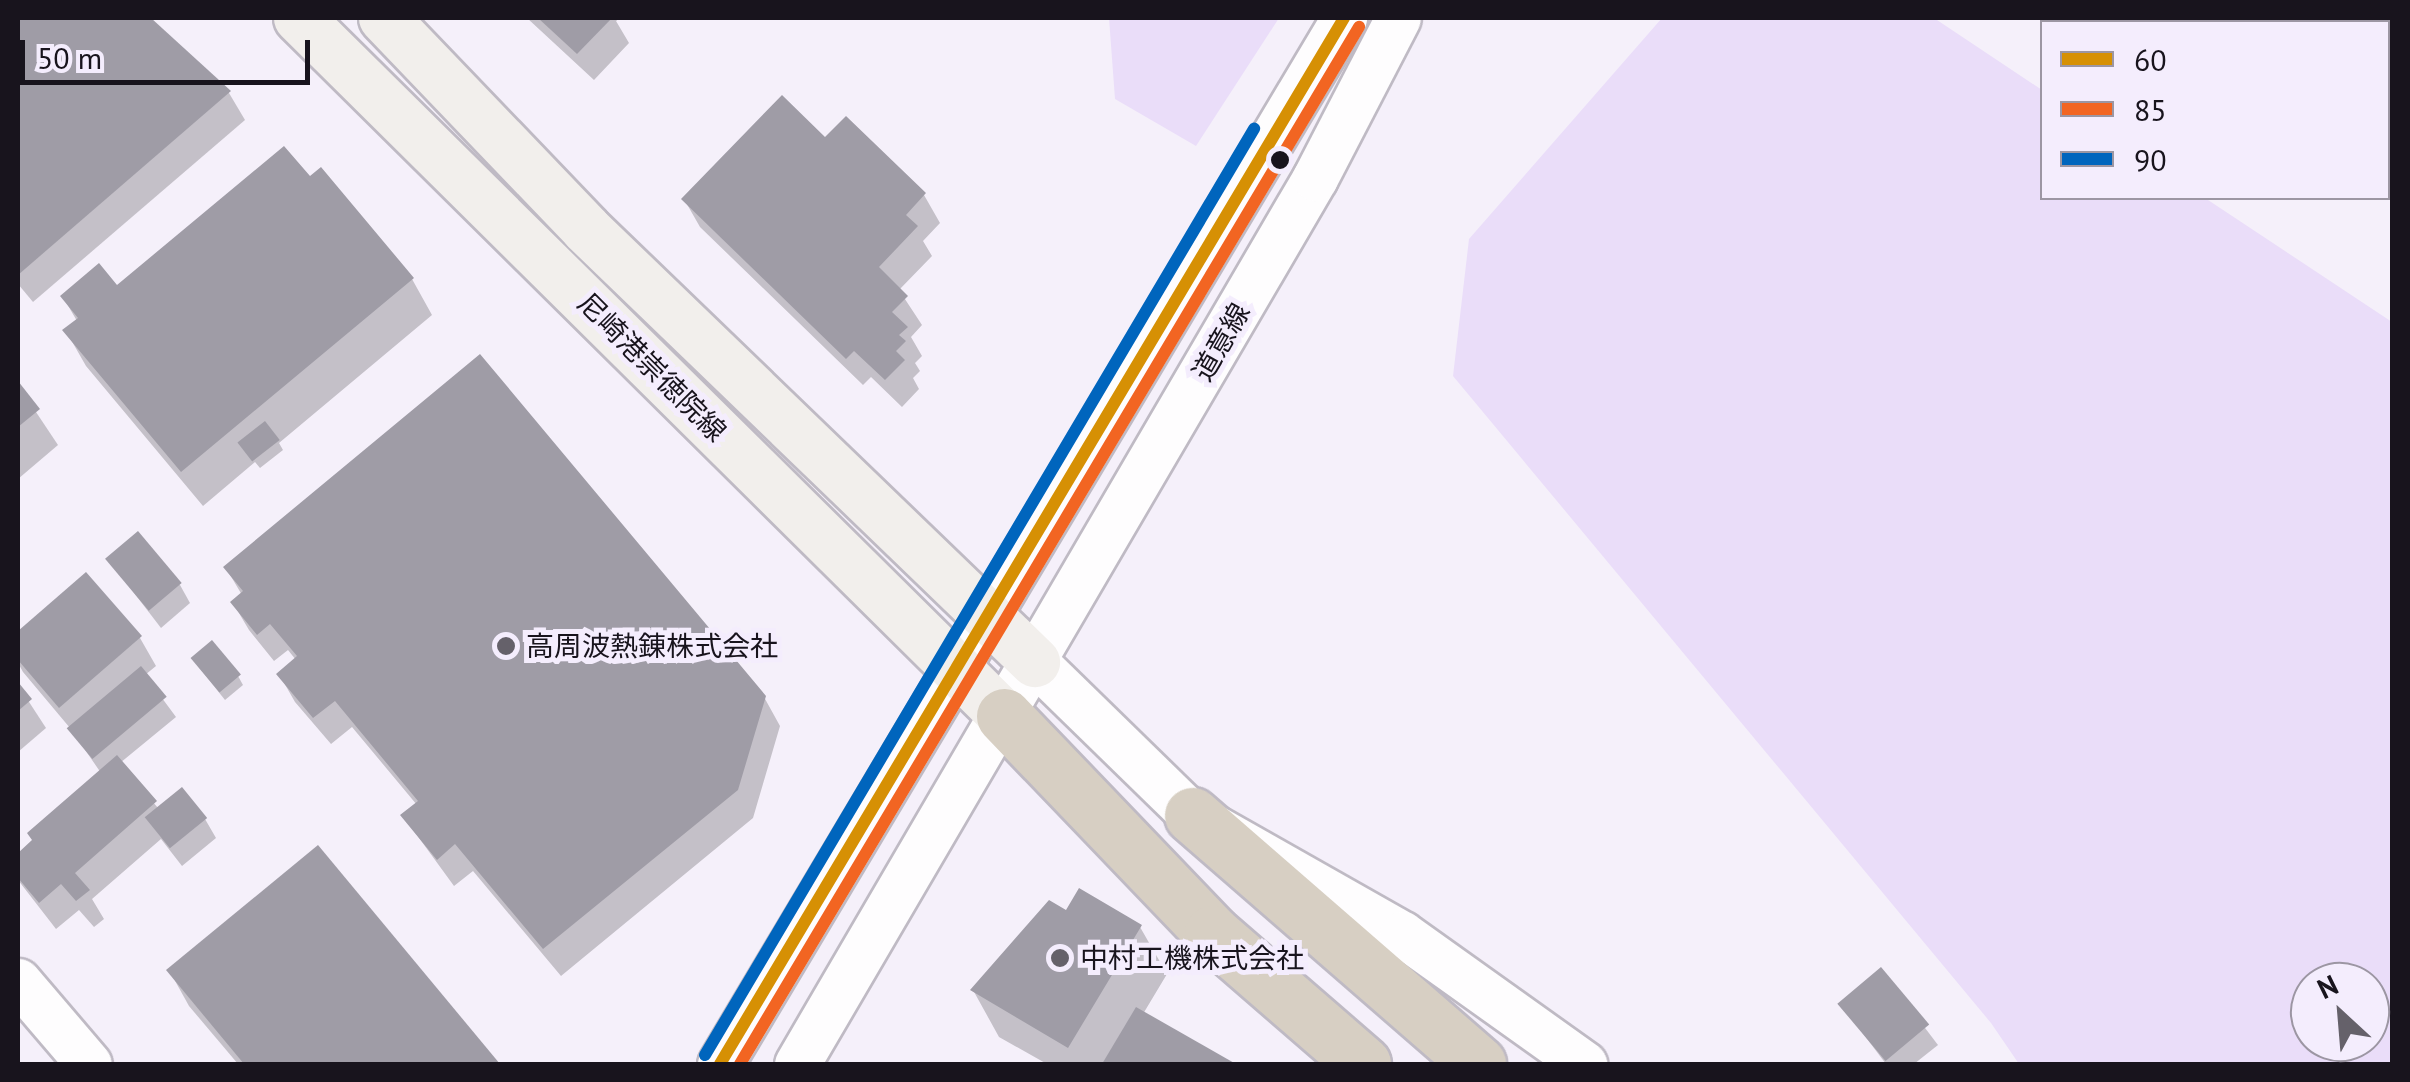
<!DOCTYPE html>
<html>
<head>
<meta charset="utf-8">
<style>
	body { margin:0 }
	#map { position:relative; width:2410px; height:1082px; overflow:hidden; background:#f5f0fa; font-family:"PT Sans","Noto Sans JP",sans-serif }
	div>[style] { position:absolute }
	.green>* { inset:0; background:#eaddf9 }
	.shadow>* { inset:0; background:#0003 }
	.building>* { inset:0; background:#9f9ca6; transform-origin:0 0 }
	.roads { filter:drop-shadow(2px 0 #bfbac4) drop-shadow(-2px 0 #bfbac4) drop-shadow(0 2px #bfbac4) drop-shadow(0 -2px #bfbac4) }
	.tertiary>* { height:45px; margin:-22.5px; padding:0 22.5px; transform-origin:22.5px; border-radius:22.5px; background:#fefdfe }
	.secondary>* { height:50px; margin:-25px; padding:0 25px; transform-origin:25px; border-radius:25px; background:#f2efec }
	.motorway>* { height:55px; margin:-27.5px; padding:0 27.5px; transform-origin:27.5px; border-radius:27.5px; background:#d7cfc3 }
	.bus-1>* { height:12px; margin:-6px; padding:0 6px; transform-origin:6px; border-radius:6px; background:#d69004 }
	.bus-2>* { height:12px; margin:-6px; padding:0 6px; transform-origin:6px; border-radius:6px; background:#f26522 }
	.bus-3>* { height:12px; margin:-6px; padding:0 6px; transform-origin:6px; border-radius:6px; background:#0065bd }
	.dots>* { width:28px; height:28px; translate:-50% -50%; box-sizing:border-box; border:5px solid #f4edfd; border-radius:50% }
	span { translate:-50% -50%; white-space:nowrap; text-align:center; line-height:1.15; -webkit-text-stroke:10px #f4edfd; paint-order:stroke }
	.street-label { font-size:28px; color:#18141d }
	.poi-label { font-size:28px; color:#18141d }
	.left { translate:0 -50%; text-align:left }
	.frame { position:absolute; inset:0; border:20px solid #18141d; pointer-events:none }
	.legend { position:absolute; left:2040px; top:20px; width:350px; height:180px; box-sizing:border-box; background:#f4edfd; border:2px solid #9c96a3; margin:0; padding:12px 18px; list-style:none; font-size:30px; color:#18141d }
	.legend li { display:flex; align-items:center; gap:20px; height:50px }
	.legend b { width:50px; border:2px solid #9c96a3 }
	.north { position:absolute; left:2290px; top:962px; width:100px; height:100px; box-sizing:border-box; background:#f4edfd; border:2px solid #9c96a3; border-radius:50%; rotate:334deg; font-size:28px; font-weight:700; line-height:40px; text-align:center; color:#18141d }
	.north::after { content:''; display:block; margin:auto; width:35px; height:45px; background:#65616a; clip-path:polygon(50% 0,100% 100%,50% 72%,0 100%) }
	.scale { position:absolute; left:20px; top:40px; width:290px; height:45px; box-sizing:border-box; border:5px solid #18141d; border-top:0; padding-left:12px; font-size:30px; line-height:35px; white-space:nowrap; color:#18141d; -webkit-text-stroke:8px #f4edfd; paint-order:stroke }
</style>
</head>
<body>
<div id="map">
	<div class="green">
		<i style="clip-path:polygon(1109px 18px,1279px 18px,1196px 146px,1115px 99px)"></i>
		<i style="clip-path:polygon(evenodd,1662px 18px,1934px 18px,2042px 90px,2042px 198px,2205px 198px,2392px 322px,2392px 1064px,2019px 1064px,1991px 1023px,1453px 376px,1469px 239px,1662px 18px,2310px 982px,2370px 982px,2370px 1042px,2310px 1042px,2310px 982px)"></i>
	</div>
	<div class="shadow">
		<i style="clip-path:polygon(18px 18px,147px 18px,229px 93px,245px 120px,33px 302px,18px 284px)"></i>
		<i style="clip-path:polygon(527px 18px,620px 18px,616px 21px,629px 43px,594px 80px)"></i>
		<i style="clip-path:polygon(846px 119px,924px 195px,940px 223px,923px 241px,932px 256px,899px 290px,922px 325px,911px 337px,922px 356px,915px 363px,920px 371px,913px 378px,919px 389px,902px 407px,871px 377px,863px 385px,700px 227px,684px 199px,825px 140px)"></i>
		<i style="clip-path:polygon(309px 179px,412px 279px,432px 315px,279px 443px,283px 450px,260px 468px,255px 462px,203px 506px,86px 366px,66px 331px,77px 321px,63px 297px,117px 288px)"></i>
		<i style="clip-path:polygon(18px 385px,58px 445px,18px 479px)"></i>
		<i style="clip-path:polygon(108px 559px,180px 585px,190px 603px,161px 628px)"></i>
		<i style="clip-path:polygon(226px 568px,764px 697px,780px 726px,753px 818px,561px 976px,473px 871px,454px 886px,403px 816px,417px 805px,352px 727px,331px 744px,295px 702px,279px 674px,296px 660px,288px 650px,274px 661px,249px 630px,233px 603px,242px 595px)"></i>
		<i style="clip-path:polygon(86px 576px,140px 638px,156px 666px,145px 675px,176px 717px,120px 763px,158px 808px,205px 819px,216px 838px,182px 866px,161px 839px,92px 899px,104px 919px,94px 927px,79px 910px,56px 929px,18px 880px,18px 856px,101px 773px,70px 728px,23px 672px,18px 663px,18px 635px)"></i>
		<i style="clip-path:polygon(198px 666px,238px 676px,243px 685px,225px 700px)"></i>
		<i style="clip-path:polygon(18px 685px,46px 728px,18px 752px)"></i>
		<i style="clip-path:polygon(317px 848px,497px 1064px,238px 1064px,189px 1006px,169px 970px)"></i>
		<i style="clip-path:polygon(1067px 914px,1140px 927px,1167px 974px,1143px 1014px,1231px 1064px,1047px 1064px,999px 1037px,973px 990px)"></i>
		<i style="clip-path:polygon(1881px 970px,1938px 1045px,1914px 1064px,1886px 1064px,1840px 1003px)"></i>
	</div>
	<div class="building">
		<i style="clip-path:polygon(18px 18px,151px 18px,231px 91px,18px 275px)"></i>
		<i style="clip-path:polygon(538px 18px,612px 18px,577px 54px)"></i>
		<i style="clip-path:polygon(782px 95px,825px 137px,846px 116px,926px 193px,906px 215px,918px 226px,879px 267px,908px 296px,892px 312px,908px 327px,899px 335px,906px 341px,896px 351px,905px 360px,885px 380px,854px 351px,846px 359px,681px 199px)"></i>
		<i style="clip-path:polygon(284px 146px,310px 176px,321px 167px,414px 278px,181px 472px,62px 330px,78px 318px,60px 296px,99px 263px,117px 285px)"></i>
		<i style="clip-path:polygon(480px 354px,766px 696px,738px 790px,543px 949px,455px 844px,437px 860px,400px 815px,418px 801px,335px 701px,313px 718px,276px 674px,297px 656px,270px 624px,257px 635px,230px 602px,243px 591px,223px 567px)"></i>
		<i style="clip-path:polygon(18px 381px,40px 409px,18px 427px)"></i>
		<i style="left:265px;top:421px;width:24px;height:35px;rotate:52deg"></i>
		<i style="left:138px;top:531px;width:68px;height:43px;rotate:50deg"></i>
		<i style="clip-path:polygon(86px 572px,142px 636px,59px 708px,18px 660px,18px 631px)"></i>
		<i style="left:212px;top:640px;width:45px;height:28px;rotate:50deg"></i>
		<i style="left:141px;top:666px;width:40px;height:97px;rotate:50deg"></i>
		<i style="clip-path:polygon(18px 682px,32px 699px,18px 711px)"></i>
		<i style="clip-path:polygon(117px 755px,157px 801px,75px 873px,90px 890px,76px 901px,61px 884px,39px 903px,18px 878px,18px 853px,32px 840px,27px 833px)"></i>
		<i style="left:182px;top:787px;width:40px;height:48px;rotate:51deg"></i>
		<i style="clip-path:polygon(318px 845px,500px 1064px,244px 1064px,166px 970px)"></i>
		<i style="clip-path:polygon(1079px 888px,1142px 925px,1068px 1048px,970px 990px,1049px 900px,1066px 910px)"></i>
		<i style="left:1881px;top:967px;width:75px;height:57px;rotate:50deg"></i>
		<i style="clip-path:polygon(1136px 1007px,1236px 1064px,1102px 1064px)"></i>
	</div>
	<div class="roads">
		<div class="tertiary">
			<i style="left:1035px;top:662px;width:219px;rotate:44.3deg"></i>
			<i style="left:1192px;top:815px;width:241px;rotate:29.5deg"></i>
			<i style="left:1402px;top:934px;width:224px;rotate:35.5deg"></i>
			<i style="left:18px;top:981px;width:109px;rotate:49.5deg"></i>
			<i style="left:720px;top:1064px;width:1218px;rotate:-59.18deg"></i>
			<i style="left:797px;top:1064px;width:1026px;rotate:-59.69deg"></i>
			<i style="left:1315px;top:178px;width:180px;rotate:-62.6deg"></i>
		</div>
		<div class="secondary">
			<i style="left:299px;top:18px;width:992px;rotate:44.71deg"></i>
			<i style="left:384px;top:18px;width:292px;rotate:46.2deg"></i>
			<i style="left:586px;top:229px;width:624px;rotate:43.96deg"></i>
		</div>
		<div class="motorway">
			<i style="left:1004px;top:716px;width:301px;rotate:46.2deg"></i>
			<i style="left:1212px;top:933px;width:200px;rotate:40.9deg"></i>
			<i style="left:1192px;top:815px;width:379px;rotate:41deg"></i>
		</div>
	</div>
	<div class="bus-1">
		<i style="left:720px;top:1064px;width:1218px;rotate:-59.18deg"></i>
	</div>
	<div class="bus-2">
		<i style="left:740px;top:1064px;width:1208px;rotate:-59.17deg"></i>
	</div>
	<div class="bus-3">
		<i style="left:705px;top:1055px;width:1077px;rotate:-59.34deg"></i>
	</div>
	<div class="dots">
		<i style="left:1280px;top:160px;background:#18141d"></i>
		<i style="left:506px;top:646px;background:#65616a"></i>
		<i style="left:1060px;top:958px;background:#65616a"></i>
	</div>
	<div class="street-label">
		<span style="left:1221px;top:342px;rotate:-60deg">道意線</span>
		<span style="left:652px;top:367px;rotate:45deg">尼崎港崇徳院線</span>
	</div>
	<div class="poi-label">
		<span class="left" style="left:526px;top:646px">高周波熱錬株式会社</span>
		<span class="left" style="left:1080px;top:958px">中村工機株式会社</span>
	</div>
	<div class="frame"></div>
	<ul class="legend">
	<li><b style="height:12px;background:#d69004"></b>60</li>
	<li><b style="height:12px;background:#f26522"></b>85</li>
	<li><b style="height:12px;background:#0065bd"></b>90</li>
	</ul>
	<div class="north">N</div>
	<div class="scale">50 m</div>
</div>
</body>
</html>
